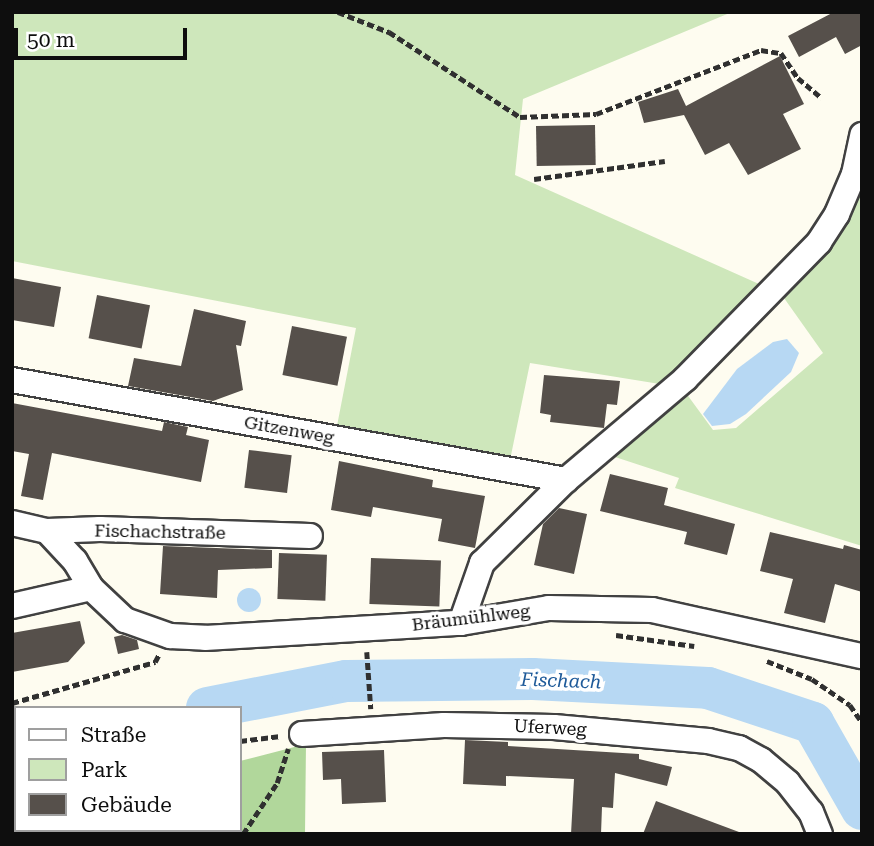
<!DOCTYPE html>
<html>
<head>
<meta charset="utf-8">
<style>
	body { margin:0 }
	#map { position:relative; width:874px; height:846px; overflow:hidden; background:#fefcf0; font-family:"Roboto Serif",serif }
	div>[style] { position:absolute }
	.green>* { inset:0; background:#cee7bb }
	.forest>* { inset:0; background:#b1d79b }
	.water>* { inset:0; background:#b7d8f3 }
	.round { border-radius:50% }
	.river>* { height:42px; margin:-21px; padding:0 21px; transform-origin:21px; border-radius:21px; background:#b7d8f3 }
	.building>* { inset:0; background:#56504b; transform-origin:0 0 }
	.path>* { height:4.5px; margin-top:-2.25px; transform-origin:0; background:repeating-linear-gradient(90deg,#303030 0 7px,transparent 0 10.5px) }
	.roads { filter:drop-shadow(2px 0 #414141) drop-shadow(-2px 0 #414141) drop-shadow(0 2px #414141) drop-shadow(0 -2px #414141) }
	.minor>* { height:24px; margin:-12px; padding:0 12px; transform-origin:12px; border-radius:12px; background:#fff }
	span { translate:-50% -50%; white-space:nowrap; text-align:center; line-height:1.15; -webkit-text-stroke:7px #fff; paint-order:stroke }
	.street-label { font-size:18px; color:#0e0e0e }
	.water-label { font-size:19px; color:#1e5a99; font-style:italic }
	.frame { position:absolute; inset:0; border:14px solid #0e0e0e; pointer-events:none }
	.legend { position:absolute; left:14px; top:706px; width:228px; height:126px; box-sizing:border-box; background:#fff; border:2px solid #9f9f9f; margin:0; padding:9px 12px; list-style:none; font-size:21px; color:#0e0e0e }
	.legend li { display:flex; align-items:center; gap:14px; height:35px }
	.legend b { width:35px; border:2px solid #9f9f9f }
	.scale { position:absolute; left:14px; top:28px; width:173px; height:32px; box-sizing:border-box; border:4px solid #0e0e0e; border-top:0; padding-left:9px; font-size:21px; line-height:24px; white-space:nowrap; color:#0e0e0e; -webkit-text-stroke:5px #fff; paint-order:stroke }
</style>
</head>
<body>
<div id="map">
	<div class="green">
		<i style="clip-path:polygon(12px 12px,732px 12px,523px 99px,515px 175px,768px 288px,666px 385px,530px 363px,509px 465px,336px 431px,356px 328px,12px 261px)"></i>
		<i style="clip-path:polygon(862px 182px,862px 546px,675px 488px,679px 478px,609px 455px,683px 389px,713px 430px,736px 428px,823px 353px,784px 298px,839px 234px,859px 198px)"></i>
	</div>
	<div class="forest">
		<i style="clip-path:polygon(306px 744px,305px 834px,35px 834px,36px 830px,240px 830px,240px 761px)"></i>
	</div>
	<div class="water">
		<i style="clip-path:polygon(787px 339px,799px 353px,791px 372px,746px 414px,730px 424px,712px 426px,703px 414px,737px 369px,773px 342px)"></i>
		<i class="round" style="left:237px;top:588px;width:24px;height:24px"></i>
	</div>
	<div class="river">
		<i style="left:207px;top:708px;width:142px;rotate:-11deg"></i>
		<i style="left:346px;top:681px;width:187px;rotate:-0.6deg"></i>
		<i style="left:533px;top:679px;width:175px;rotate:2.9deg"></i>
		<i style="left:708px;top:688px;width:111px;rotate:18.4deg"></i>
		<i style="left:813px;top:723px;width:99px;rotate:60.3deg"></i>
		<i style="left:12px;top:748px;width:4px;rotate:-14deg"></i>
	</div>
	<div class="building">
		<i style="clip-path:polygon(834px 12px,862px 12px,862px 45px,845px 54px,836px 37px,799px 57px,788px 36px)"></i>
		<i style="clip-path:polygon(780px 56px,804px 104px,783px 114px,801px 149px,748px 175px,729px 143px,705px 155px,684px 115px,644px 123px,638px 102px,678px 89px,686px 106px)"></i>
		<i style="left:595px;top:125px;width:40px;height:59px;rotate:89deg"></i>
		<i style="clip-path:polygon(12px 278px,61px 287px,54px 327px,12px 320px)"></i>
		<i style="left:97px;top:295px;width:54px;height:44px;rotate:11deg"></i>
		<i style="clip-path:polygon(194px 309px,246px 321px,241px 346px,236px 345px,243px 390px,213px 401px,128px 386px,134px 358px,181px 366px)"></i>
		<i style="left:292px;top:326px;width:56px;height:50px;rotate:11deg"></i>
		<i style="clip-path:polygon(544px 375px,620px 381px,617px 405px,607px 404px,604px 428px,550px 422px,551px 415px,540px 413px)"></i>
		<i style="clip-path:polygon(12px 403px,162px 431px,164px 422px,188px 427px,186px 435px,209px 440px,201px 482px,52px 453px,43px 500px,21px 496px,29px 454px,12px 451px)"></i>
		<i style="left:249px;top:450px;width:43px;height:38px;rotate:7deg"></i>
		<i style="clip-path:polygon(339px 461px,433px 480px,432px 487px,485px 496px,475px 548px,438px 541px,442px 519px,373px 507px,371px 517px,331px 510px)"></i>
		<i style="clip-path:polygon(610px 474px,668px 488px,664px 505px,735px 524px,727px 555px,684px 544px,687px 532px,600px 511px)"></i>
		<i style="clip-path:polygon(559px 508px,587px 514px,574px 574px,534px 565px,543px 524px)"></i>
		<i style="clip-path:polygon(770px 532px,843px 549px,844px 545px,862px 550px,862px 592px,835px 584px,825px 623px,784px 613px,793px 579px,760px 571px)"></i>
		<i style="clip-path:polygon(163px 546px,272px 550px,272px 568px,218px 570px,217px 598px,160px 594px)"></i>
		<i style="left:279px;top:553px;width:48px;height:46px;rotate:2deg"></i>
		<i style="left:371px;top:558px;width:70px;height:46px;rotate:2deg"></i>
		<i style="clip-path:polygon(80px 621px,85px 643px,68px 662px,12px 672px,12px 633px)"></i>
		<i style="clip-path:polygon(122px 635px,137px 640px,139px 649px,118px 654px,114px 637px)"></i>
		<i style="clip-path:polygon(465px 740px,508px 742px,508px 746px,639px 754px,639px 759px,672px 767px,667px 786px,615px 773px,613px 808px,602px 807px,601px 834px,571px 834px,574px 779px,506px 776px,506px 786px,463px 784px)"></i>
		<i style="clip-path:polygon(384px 750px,386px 802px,342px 804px,341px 779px,323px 780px,322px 752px)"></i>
		<i style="clip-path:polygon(656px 801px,739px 832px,738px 834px,643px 834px)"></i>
	</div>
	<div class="path">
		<i style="left:338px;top:12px;width:55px;rotate:21.4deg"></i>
		<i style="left:389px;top:32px;width:156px;rotate:33deg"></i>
		<i style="left:520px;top:117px;width:76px;rotate:-2.3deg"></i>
		<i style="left:596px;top:114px;width:177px;rotate:-21.2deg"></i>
		<i style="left:761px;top:50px;width:20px;rotate:9deg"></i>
		<i style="left:781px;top:53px;width:30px;rotate:56deg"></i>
		<i style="left:798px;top:78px;width:31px;rotate:40deg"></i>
		<i style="left:534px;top:179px;width:132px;rotate:-7.8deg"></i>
		<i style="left:616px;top:635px;width:79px;rotate:8deg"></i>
		<i style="left:367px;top:652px;width:57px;rotate:86deg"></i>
		<i style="left:767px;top:661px;width:48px;rotate:21.8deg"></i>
		<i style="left:812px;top:679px;width:46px;rotate:34.4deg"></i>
		<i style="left:850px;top:705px;width:21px;rotate:55deg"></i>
		<i style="left:12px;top:703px;width:149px;rotate:-16deg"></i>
		<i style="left:155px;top:662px;width:9px;rotate:-63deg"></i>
		<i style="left:240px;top:741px;width:41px;rotate:-7deg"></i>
		<i style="left:13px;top:834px;width:9px;rotate:-69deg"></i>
		<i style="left:243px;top:834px;width:61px;rotate:-56.3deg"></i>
		<i style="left:277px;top:783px;width:36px;rotate:-72deg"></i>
	</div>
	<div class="roads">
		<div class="minor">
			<i style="left:12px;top:380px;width:563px;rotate:10.23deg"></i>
			<i style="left:12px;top:523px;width:36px;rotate:13deg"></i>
			<i style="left:47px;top:531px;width:53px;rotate:-2.2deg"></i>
			<i style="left:100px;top:529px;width:210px;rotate:1.9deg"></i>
			<i style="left:47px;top:531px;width:41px;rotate:47deg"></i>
			<i style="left:75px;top:561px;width:31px;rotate:59deg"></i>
			<i style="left:91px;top:588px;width:47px;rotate:43.3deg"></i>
			<i style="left:125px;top:620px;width:48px;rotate:19.6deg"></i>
			<i style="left:170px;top:636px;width:35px;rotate:3deg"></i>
			<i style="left:205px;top:638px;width:256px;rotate:-3.4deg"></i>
			<i style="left:461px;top:623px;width:89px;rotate:-9.7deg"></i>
			<i style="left:549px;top:608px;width:103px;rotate:1.1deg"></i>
			<i style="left:652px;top:610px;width:215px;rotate:12.4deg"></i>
			<i style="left:12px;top:606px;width:81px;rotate:-12.8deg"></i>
			<i style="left:461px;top:623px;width:64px;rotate:-70.7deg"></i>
			<i style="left:482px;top:563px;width:118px;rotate:-44.7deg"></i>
			<i style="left:566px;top:480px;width:156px;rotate:-40.3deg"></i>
			<i style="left:685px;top:379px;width:192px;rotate:-45.6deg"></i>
			<i style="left:819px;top:242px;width:33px;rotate:-57deg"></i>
			<i style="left:837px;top:214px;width:43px;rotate:-67deg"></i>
			<i style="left:854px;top:174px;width:40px;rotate:-78deg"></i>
			<i style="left:302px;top:734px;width:142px;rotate:-3.6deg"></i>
			<i style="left:444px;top:725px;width:110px;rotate:1deg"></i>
			<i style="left:554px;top:727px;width:155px;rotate:5.2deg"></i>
			<i style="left:708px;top:741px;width:32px;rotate:13deg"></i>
			<i style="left:739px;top:748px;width:25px;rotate:29deg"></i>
			<i style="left:761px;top:760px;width:35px;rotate:40deg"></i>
			<i style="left:788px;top:783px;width:37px;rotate:52deg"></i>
			<i style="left:811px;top:812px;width:24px;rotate:68deg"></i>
		</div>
	</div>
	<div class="street-label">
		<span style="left:289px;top:430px;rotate:10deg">Gitzenweg</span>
		<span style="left:160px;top:532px;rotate:1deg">Fischachstraße</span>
		<span style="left:471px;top:618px;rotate:-7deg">Bräumühlweg</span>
		<span style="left:550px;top:728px;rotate:3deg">Uferweg</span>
	</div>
	<div class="water-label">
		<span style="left:561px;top:681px;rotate:2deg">Fischach</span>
	</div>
	<div class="frame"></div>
	<ul class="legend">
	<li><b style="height:9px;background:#fff"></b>Straße</li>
	<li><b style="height:19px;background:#cee7bb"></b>Park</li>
	<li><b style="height:19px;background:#56504b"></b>Gebäude</li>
	</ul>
	<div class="scale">50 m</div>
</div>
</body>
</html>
